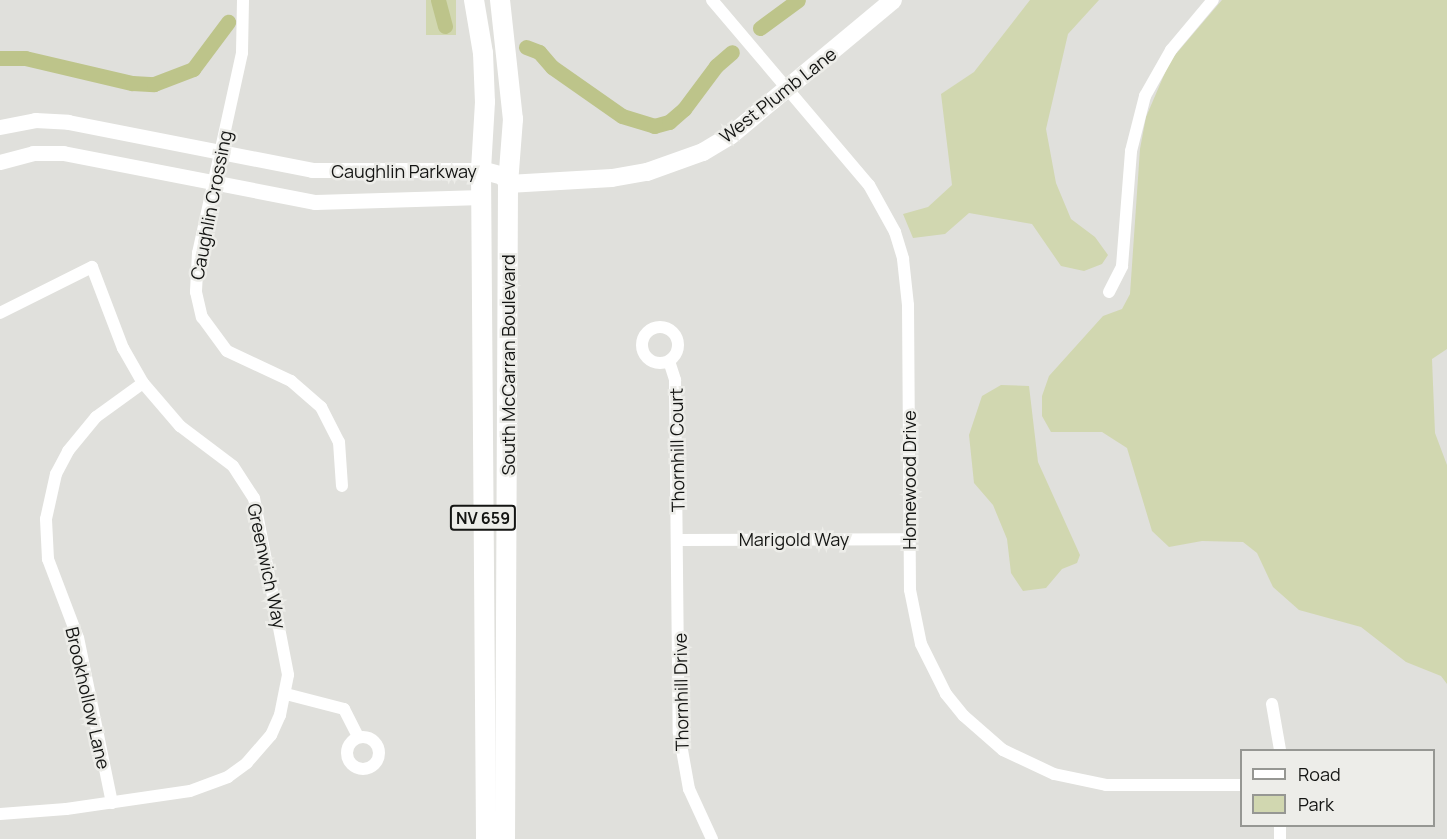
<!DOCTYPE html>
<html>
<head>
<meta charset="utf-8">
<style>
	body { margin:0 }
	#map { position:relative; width:1447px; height:839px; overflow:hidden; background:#e0e0dc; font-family:Manrope,sans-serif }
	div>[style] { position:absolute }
	.green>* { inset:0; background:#d1d7b0; transform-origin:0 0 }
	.canal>* { height:15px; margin:-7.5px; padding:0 7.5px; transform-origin:7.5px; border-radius:7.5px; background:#bdc48a }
	.minor>* { height:12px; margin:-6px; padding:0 6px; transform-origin:6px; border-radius:6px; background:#fff }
	.minor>.ring { margin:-6px; padding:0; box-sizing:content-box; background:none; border:12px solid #fff; border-radius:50% }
	.tertiary>* { height:15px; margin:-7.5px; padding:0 7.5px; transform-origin:7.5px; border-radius:7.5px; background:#fff }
	.secondary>* { height:18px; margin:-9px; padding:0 9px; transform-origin:9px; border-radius:9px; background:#fff }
	.primary>* { height:20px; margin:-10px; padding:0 10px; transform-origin:10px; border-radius:10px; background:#fff }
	span { translate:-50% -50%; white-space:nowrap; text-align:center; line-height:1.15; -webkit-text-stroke:5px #edede9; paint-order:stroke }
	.shield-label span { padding:2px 4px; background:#edede9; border:2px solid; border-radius:4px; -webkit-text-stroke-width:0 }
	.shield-label { font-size:16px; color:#141513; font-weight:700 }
	.street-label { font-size:18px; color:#141513 }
	.legend { position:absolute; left:1240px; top:749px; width:195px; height:78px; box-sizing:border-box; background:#edede9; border:2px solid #969793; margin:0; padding:8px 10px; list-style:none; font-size:18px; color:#141513 }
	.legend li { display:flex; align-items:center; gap:12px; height:30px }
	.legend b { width:30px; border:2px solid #969793 }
</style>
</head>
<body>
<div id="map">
	<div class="green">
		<i style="left:426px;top:0;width:30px;height:35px"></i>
		<i style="clip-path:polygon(1030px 0,1099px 0,1068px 34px,1046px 129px,1056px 183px,1071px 219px,1095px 237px,1108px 255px,1102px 264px,1084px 271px,1061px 266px,1032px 224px,969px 213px,945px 234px,913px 238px,903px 214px,928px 207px,952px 185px,941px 94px,974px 72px)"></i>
		<i style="clip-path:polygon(1222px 0,1447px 0,1447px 349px,1432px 359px,1435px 433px,1447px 465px,1447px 684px,1441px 676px,1406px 662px,1361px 627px,1299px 610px,1273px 587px,1257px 553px,1243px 542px,1202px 541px,1169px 547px,1152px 531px,1127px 448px,1102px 432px,1051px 432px,1042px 416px,1042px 396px,1049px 376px,1103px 316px,1122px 309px,1130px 294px,1140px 149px,1146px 117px,1170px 61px)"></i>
		<i style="clip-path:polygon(1001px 385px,1029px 386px,1038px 462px,1080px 555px,1077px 563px,1062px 569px,1046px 588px,1023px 591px,1011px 573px,1007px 539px,993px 505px,974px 483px,969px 435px,982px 396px)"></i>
	</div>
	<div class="canal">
		<i style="left:438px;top:0;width:27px;rotate:75deg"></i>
		<i style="left:760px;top:28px;width:47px;rotate:-36.4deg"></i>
		<i style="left:526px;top:47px;width:14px;rotate:21deg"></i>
		<i style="left:539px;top:52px;width:20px;rotate:49deg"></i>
		<i style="left:552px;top:67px;width:85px;rotate:35deg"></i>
		<i style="left:622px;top:116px;width:34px;rotate:17deg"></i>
		<i style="left:654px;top:126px;width:16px;rotate:-15deg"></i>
		<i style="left:669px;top:122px;width:20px;rotate:-41deg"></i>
		<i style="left:684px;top:109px;width:54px;rotate:-53.3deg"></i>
		<i style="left:716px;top:66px;width:21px;rotate:-41deg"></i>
		<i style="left:0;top:58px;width:25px"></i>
		<i style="left:25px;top:58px;width:110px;rotate:13.2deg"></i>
		<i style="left:132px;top:83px;width:22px;rotate:3deg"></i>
		<i style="left:154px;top:84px;width:42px;rotate:-21deg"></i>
		<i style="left:193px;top:69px;width:59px;rotate:-53.3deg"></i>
	</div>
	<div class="minor">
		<i style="left:243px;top:0;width:53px;rotate:91.1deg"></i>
		<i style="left:242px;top:53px;width:205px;rotate:102.4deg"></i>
		<i style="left:198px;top:253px;width:39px;rotate:93deg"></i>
		<i style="left:196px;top:292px;width:26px;rotate:77deg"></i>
		<i style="left:202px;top:317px;width:42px;rotate:53.7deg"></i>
		<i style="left:227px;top:351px;width:71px;rotate:25.1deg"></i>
		<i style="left:291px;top:381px;width:40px;rotate:41deg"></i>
		<i style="left:321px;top:407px;width:39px;rotate:63deg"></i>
		<i style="left:339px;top:442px;width:44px;rotate:86.1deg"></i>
		<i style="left:712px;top:0;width:243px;rotate:49.7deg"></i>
		<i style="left:869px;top:185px;width:54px;rotate:61deg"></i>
		<i style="left:895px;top:232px;width:28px;rotate:73deg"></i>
		<i style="left:903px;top:259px;width:46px;rotate:83.8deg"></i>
		<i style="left:908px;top:305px;width:285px;rotate:89.6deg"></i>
		<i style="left:910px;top:590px;width:55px;rotate:78.5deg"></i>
		<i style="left:921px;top:644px;width:56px;rotate:63.4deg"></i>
		<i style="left:946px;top:694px;width:28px;rotate:51deg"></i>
		<i style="left:964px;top:716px;width:52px;rotate:41.1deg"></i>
		<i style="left:1003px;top:750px;width:56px;rotate:25.2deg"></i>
		<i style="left:1054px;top:774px;width:53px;rotate:11.9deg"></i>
		<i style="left:1106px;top:785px;width:136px"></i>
		<i style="left:1109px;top:292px;width:29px;rotate:-63deg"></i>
		<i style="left:1122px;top:266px;width:115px;rotate:-85.5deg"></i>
		<i style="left:1131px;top:151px;width:57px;rotate:-75.7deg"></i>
		<i style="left:1145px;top:96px;width:53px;rotate:-60.5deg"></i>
		<i style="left:1171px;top:50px;width:65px;rotate:-50deg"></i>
		<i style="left:0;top:313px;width:103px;rotate:-26.6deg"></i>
		<i style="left:92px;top:267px;width:87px;rotate:69.1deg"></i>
		<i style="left:123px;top:348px;width:40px;rotate:60.3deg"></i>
		<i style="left:143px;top:383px;width:57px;rotate:49.3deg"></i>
		<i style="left:180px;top:426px;width:66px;rotate:37deg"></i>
		<i style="left:233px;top:466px;width:38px;rotate:57deg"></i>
		<i style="left:254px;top:498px;width:180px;rotate:79.1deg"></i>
		<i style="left:288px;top:675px;width:41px;rotate:101.3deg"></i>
		<i style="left:280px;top:715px;width:22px;rotate:114deg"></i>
		<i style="left:271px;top:735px;width:37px;rotate:131deg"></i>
		<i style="left:247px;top:763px;width:24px;rotate:144deg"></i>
		<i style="left:228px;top:777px;width:40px;rotate:159.8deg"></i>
		<i style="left:190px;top:791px;width:125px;rotate:171.7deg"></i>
		<i style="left:66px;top:809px;width:66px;rotate:175.7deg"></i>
		<i class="ring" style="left:642px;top:327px;width:24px;height:24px"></i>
		<i style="left:669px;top:361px;width:20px;rotate:72deg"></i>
		<i style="left:675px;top:380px;width:353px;rotate:89.4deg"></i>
		<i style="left:679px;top:733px;width:57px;rotate:79.9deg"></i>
		<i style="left:689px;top:789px;width:55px;rotate:65.3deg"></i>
		<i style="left:679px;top:540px;width:230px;rotate:-0.2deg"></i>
		<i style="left:286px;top:694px;width:60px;rotate:14.5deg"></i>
		<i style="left:344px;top:709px;width:31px;rotate:63deg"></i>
		<i style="left:1272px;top:704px;width:47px;rotate:80.1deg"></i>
		<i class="ring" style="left:347px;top:737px;width:20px;height:20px"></i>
		<i style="left:112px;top:803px;width:168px;rotate:-101.6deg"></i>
		<i style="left:78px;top:638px;width:85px;rotate:-110.8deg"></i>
		<i style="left:48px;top:559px;width:40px;rotate:-92.9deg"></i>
		<i style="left:46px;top:519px;width:46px;rotate:-77.5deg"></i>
		<i style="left:56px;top:474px;width:26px;rotate:-62deg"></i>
		<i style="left:68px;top:451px;width:44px;rotate:-50.5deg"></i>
		<i style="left:96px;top:417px;width:58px;rotate:-35.9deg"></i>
		<i style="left:1280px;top:839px;width:13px;rotate:-90deg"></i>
	</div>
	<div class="tertiary">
		<i style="left:0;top:127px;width:36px;rotate:-11deg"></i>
		<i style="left:35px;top:120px;width:33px;rotate:3deg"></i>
		<i style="left:68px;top:122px;width:249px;rotate:11.1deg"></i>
		<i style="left:312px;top:170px;width:169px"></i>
		<i style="left:0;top:162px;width:34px;rotate:-15deg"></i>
		<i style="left:33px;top:153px;width:30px"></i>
		<i style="left:63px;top:153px;width:257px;rotate:11deg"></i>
		<i style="left:315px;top:202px;width:167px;rotate:-1.7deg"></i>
	</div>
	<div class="secondary">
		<i style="left:481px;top:170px;width:23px;rotate:15deg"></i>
		<i style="left:503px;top:176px;width:9px;rotate:58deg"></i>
		<i style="left:508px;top:184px;width:104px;rotate:-3.3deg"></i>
		<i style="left:612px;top:178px;width:36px;rotate:-10deg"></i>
		<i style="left:647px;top:172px;width:59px;rotate:-19.7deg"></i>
		<i style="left:703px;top:152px;width:31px;rotate:-31deg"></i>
		<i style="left:730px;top:136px;width:212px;rotate:-39.8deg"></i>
	</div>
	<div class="primary">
		<i style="left:474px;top:0;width:54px;rotate:80.4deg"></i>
		<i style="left:483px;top:53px;width:49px;rotate:87.7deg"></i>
		<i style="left:485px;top:102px;width:68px;rotate:93.4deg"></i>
		<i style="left:481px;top:170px;width:669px;rotate:89.57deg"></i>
		<i style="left:500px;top:0;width:120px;rotate:83.8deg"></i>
		<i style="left:513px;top:119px;width:65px;rotate:94.4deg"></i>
		<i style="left:508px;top:184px;width:655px;rotate:90.26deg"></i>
	</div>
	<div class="shield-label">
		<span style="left:483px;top:518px">NV 659</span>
	</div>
	<div class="street-label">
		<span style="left:778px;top:95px;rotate:-38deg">West Plumb Lane</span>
		<span style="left:404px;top:171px">Caughlin Parkway</span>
		<span style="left:211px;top:205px;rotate:-79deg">Caughlin Crossing</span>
		<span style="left:508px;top:365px;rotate:-90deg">South McCarran Boulevard</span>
		<span style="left:677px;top:450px;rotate:-91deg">Thornhill Court</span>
		<span style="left:909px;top:480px;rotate:-90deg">Homewood Drive</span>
		<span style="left:794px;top:539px">Marigold Way</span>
		<span style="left:267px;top:566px;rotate:78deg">Greenwich Way</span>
		<span style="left:681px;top:692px;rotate:-91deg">Thornhill Drive</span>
		<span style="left:88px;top:698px;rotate:77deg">Brookhollow Lane</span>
	</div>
	<ul class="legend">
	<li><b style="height:8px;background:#fff"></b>Road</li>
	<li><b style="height:16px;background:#d1d7b0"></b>Park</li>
	</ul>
</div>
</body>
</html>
